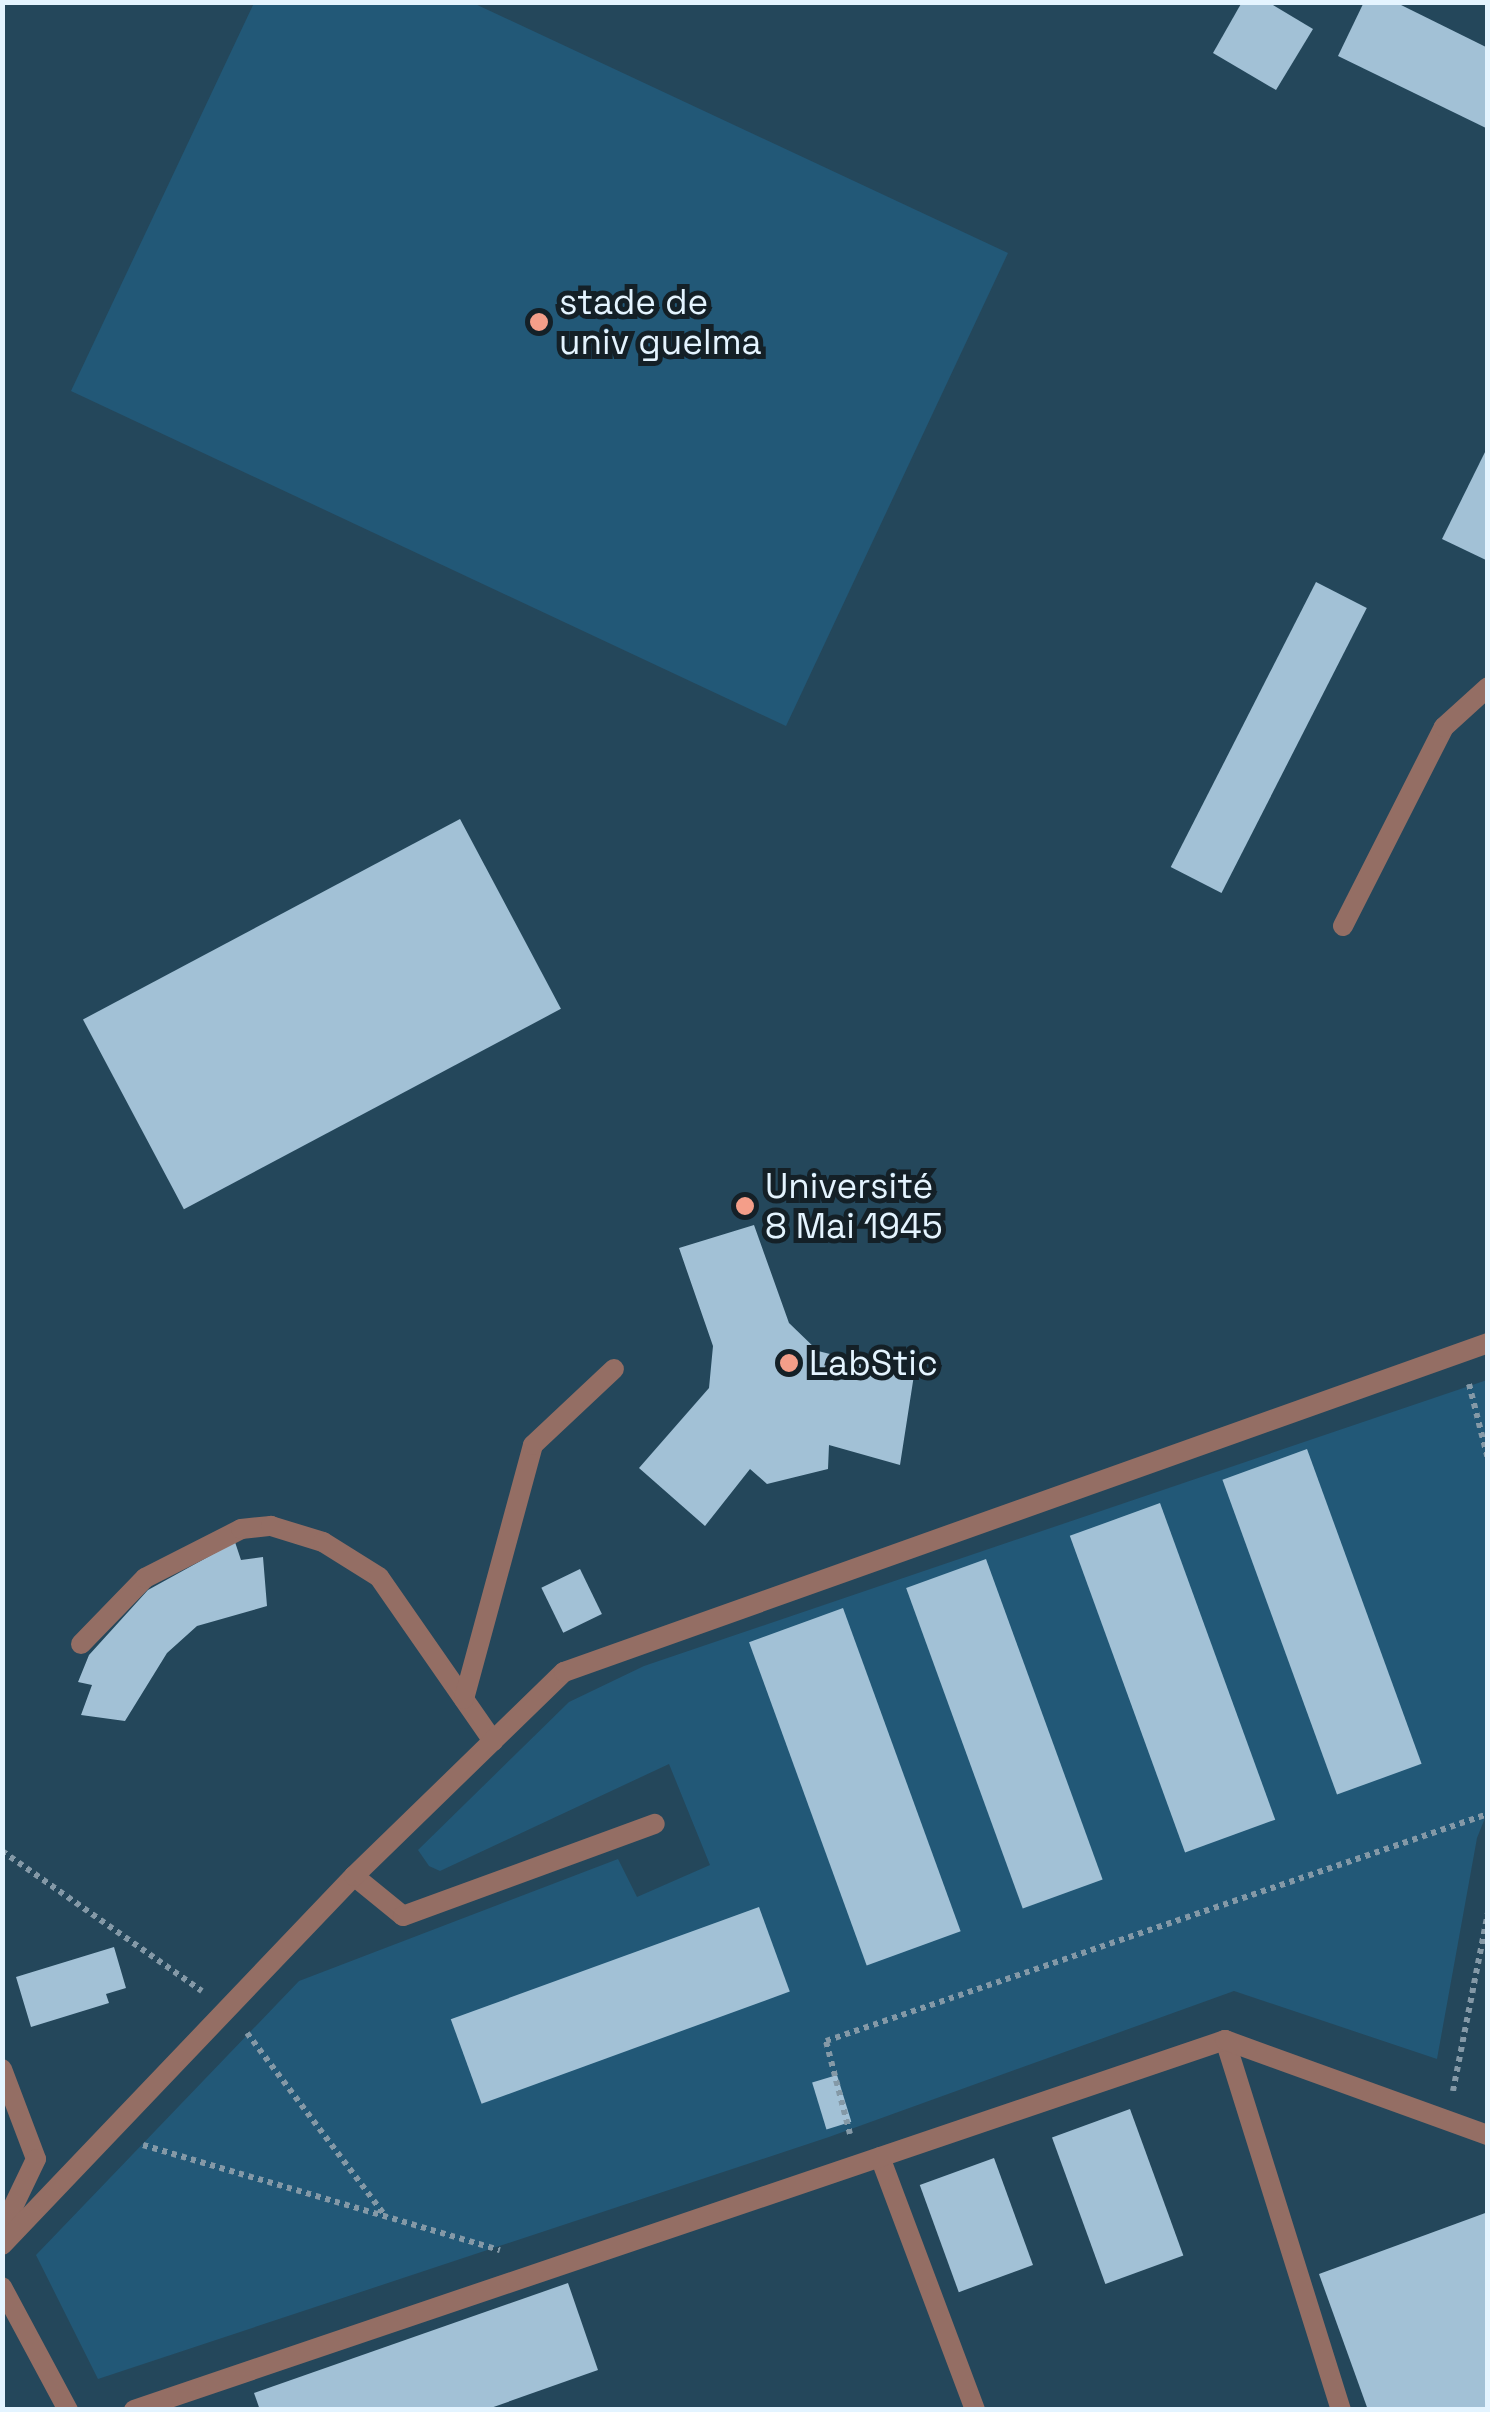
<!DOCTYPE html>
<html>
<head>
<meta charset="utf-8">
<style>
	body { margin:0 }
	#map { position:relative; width:1490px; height:2412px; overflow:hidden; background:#1f3a4b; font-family:"Space Grotesk",sans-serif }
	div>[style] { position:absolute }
	.built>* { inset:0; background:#24475b; transform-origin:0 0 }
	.green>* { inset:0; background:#225877 }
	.building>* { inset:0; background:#a2c1d6; transform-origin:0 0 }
	.path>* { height:6px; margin-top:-3px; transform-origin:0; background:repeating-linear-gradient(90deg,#8499a7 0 5px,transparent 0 10px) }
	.lane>* { height:20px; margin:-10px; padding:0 10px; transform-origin:10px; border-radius:10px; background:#946e64 }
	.dots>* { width:28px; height:28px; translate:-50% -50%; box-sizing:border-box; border:5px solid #142027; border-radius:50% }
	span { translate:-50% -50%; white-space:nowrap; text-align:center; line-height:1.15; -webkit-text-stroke:10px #142027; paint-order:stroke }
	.poi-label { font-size:35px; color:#e4f4ff }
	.left { translate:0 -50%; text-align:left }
	.frame { position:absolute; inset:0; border:5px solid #e4f4ff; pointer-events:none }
</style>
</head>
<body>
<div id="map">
	<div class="built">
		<i style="left:3px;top:3px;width:1484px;height:2406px"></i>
	</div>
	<div class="green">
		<i style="clip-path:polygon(254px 3px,473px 3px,1008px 253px,786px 726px,71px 391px)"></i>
		<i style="clip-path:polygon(1487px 1380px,1487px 1813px,1477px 1838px,1437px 2059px,1234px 1991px,829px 2137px,98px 2379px,36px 2255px,299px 1981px,618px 1859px,637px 1897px,710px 1865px,669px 1764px,440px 1871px,429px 1866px,418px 1850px,569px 1702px,644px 1666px)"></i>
	</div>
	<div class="building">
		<i style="clip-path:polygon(1242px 2px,1268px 2px,1313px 29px,1276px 90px,1213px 53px)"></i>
		<i style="clip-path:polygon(1364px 2px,1395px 2px,1488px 48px,1488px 129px,1338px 56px)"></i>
		<i style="clip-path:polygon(1488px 446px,1488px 561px,1442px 539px)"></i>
		<i style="left:1316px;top:582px;width:57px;height:320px;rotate:27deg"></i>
		<i style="left:460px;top:819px;width:215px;height:427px;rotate:62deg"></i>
		<i style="clip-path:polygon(754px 1225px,789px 1323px,818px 1351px,914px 1375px,900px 1465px,829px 1445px,828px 1469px,767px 1484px,750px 1469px,705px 1526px,639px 1468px,709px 1388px,713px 1346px,679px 1248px)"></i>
		<i style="left:1307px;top:1449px;width:335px;height:90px;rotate:70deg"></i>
		<i style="left:1160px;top:1503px;width:337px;height:96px;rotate:70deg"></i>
		<i style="clip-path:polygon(235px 1542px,241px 1560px,263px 1557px,267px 1606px,197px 1626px,167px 1653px,125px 1721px,81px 1715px,92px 1685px,78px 1682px,89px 1655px,148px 1590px)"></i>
		<i style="left:986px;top:1559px;width:341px;height:85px;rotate:70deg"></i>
		<i style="left:580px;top:1569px;width:50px;height:43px;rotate:64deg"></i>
		<i style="left:843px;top:1608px;width:344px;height:100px;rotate:70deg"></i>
		<i style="left:759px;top:1907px;width:90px;height:328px;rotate:70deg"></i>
		<i style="clip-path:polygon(114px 1947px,126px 1988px,106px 1994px,109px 2003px,31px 2027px,16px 1977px)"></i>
		<i style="left:837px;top:2075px;width:49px;height:26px;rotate:73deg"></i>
		<i style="left:1130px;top:2109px;width:156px;height:83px;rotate:70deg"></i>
		<i style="left:994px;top:2158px;width:114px;height:79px;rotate:70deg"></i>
		<i style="clip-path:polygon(1488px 2212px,1488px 2410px,1368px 2410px,1319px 2274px)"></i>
		<i style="clip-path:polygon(568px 2283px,598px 2370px,485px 2410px,260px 2410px,254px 2393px)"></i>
	</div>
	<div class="path">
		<i style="left:1469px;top:1384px;width:77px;rotate:75.8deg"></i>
		<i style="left:2px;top:1851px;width:244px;rotate:35deg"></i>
		<i style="left:247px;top:2033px;width:231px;rotate:52.9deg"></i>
		<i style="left:1453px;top:2091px;width:181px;rotate:-78.9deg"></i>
		<i style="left:850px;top:2134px;width:96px;rotate:-104.5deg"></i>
		<i style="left:826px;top:2041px;width:700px;rotate:-18.93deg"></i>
		<i style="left:143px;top:2145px;width:372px;rotate:16.4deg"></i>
	</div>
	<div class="lane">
		<i style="left:1343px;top:926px;width:223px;rotate:-63.1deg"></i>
		<i style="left:1444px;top:727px;width:59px;rotate:-42.3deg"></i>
		<i style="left:81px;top:1644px;width:92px;rotate:-45.9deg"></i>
		<i style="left:145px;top:1578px;width:108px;rotate:-27deg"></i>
		<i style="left:241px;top:1529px;width:30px;rotate:-6deg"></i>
		<i style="left:271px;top:1526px;width:54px;rotate:17.1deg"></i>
		<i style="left:323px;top:1542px;width:66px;rotate:32deg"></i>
		<i style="left:379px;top:1577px;width:200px;rotate:55.2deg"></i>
		<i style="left:464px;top:1699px;width:263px;rotate:-74.8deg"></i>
		<i style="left:533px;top:1445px;width:111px;rotate:-43.2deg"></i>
		<i style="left:354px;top:1876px;width:63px;rotate:39.2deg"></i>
		<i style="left:403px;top:1916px;width:268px;rotate:-20.1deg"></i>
		<i style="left:1225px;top:2040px;width:388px;rotate:72.6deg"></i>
		<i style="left:2px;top:2069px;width:96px;rotate:69.3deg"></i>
		<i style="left:36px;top:2159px;width:79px;rotate:115.6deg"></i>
		<i style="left:880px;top:2157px;width:270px;rotate:69.4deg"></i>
		<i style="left:2px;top:2245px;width:510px;rotate:-46.35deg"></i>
		<i style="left:354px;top:1876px;width:293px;rotate:-44.2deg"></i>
		<i style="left:564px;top:1672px;width:981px;rotate:-19.6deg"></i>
		<i style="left:2px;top:2287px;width:140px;rotate:61.8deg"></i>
		<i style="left:134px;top:2410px;width:1152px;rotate:-18.73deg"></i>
		<i style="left:1225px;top:2040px;width:280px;rotate:19.9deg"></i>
	</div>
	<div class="dots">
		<i style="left:539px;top:322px;background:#f49e89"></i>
		<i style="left:745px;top:1206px;background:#f49e89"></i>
		<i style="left:789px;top:1363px;background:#f49e89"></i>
	</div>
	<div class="poi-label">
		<span class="left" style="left:559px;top:322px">stade de<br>univ guelma</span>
		<span class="left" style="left:765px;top:1206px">Université<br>8 Mai 1945</span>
		<span class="left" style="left:809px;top:1363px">LabStic</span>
	</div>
	<div class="frame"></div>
</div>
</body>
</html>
